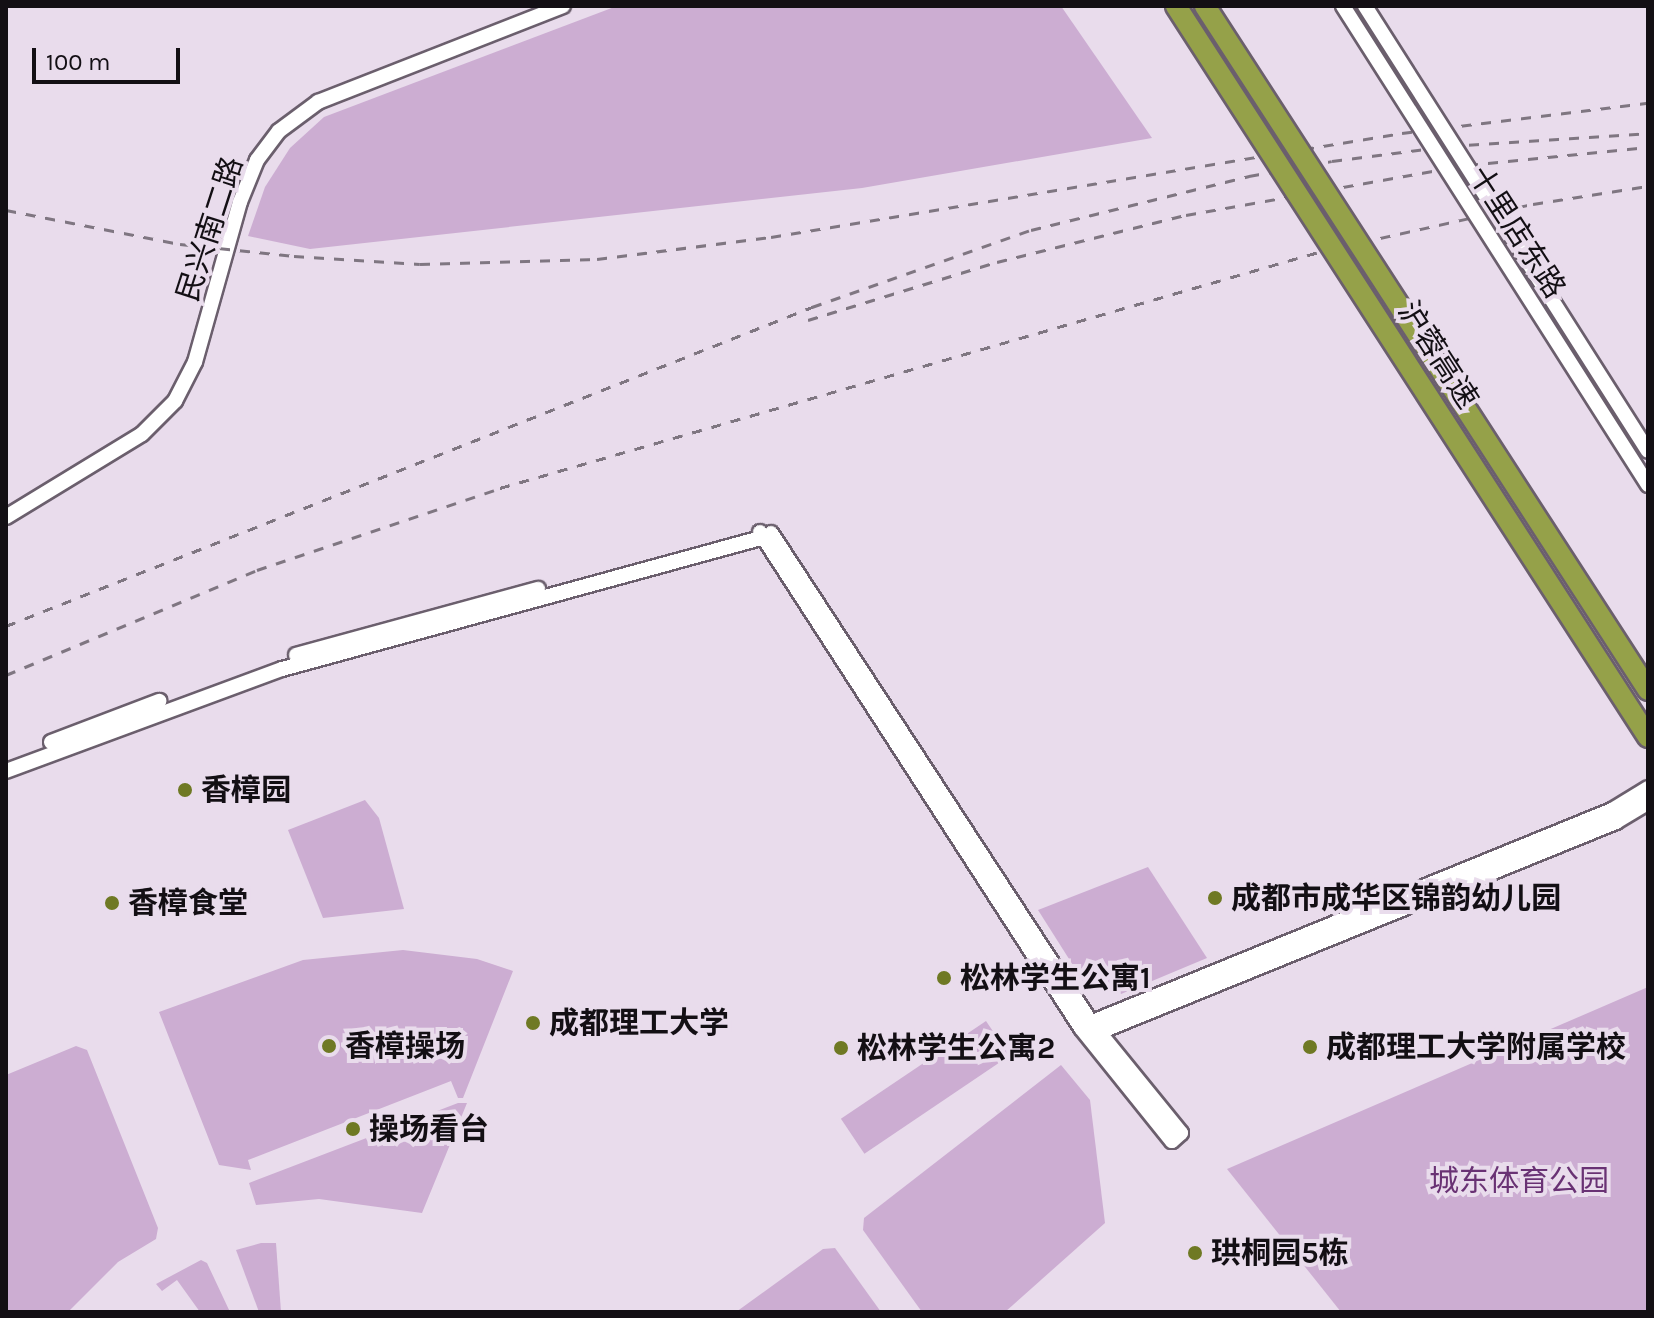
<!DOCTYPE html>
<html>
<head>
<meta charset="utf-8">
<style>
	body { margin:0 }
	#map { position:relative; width:1654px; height:1318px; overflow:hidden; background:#e9dcec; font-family:Karla,"Noto Sans SC",sans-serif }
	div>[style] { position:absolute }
	.green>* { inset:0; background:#ccadd2; transform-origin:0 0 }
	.roads { filter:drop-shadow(2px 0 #6b5f6d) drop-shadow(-2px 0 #6b5f6d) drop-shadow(0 2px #6b5f6d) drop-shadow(0 -2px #6b5f6d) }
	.minor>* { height:14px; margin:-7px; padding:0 7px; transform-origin:7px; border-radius:7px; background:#fff }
	.rail>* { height:3px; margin-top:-1.5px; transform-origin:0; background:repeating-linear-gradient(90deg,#7f7681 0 10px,transparent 0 20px) }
	.bridges { filter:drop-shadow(2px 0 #6b5f6d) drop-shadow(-2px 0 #6b5f6d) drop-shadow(0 2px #6b5f6d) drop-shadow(0 -2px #6b5f6d) }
	.minor-bridge>* { height:14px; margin:-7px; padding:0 7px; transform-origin:7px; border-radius:7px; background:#fff }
	.highway-bridge>* { height:20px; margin:-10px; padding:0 10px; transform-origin:10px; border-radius:10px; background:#95a149 }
	.dots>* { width:22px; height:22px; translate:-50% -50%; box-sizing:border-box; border:4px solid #e9dcec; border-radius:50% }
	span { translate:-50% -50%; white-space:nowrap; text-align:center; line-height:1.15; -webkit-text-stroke:8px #e9dcec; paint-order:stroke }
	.street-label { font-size:30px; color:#130f14 }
	.poi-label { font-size:30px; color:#130f14; font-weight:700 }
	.left { translate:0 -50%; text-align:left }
	.park-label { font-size:30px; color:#693274 }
	.frame { position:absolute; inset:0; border:8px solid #130f14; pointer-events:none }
	.scale { position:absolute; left:32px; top:48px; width:148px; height:36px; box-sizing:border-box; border:4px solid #130f14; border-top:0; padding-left:10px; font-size:24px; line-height:28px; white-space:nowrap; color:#130f14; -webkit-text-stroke:6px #e9dcec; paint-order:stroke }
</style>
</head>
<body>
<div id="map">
	<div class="green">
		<i style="clip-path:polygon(617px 6px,1061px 6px,1152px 138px,862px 188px,310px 249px,248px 236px,265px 187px,290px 148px,324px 117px)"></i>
		<i style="clip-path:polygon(365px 800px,379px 818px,404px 909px,323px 918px,288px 830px)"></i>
		<i style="clip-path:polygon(1148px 867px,1207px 958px,1121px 994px,1083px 981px,1038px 910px)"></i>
		<i style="clip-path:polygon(403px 950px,477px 959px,513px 971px,463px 1098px,458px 1098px,451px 1081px,248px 1160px,251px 1170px,219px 1165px,159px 1012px,303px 960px)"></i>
		<i style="clip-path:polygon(1648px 987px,1648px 1312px,1341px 1312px,1227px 1169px)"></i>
		<i style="left:986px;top:1021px;width:42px;height:175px;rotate:56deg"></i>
		<i style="clip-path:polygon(76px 1046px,87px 1050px,158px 1228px,156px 1239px,118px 1262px,68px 1312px,6px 1312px,6px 1075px)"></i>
		<i style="clip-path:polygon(1061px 1065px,1090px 1100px,1105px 1223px,1005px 1312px,922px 1312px,863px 1230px,864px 1218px)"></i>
		<i style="clip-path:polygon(458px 1103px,467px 1103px,422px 1213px,319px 1199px,256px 1205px,249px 1183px)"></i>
		<i style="clip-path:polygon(261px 1243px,276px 1243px,281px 1312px,259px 1312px,236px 1250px)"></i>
		<i style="clip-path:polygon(835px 1248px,881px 1312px,736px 1312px,823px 1249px)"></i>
		<i style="clip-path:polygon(201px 1260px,207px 1263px,230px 1312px,200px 1312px,177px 1280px,162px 1291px,156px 1284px)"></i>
	</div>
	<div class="roads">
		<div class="minor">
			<i style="left:6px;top:517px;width:159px;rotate:-31.4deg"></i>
			<i style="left:142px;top:434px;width:47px;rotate:-45deg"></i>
			<i style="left:175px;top:401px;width:44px;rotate:-62.9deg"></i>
			<i style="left:195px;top:362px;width:166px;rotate:-74.3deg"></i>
			<i style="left:240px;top:202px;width:45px;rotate:-68deg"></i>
			<i style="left:257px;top:160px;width:36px;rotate:-53deg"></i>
			<i style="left:279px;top:131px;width:49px;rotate:-36.6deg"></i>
			<i style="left:318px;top:102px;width:263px;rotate:-21.4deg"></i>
			<i style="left:760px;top:532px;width:591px;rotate:57.09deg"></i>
			<i style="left:1081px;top:1028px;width:145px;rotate:51.2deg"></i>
			<i style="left:1172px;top:1141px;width:12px;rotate:-42deg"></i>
			<i style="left:1181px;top:1133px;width:144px;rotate:-129.1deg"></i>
			<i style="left:1090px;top:1021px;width:583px;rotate:-123.17deg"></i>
			<i style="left:296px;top:655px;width:251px;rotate:-15.3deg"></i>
			<i style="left:51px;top:742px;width:116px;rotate:-20.8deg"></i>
			<i style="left:6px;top:771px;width:294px;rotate:-20.3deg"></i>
			<i style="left:282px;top:669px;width:504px;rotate:-15.3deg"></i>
			<i style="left:1085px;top:1025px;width:569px;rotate:-22.19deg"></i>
			<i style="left:1612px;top:810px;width:42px;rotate:-31.4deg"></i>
			<i style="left:1092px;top:1035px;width:566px;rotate:-22.12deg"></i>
			<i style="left:1616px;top:822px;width:37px;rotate:-31deg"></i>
		</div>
	</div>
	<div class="rail">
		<i style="left:6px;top:210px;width:177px;rotate:11.1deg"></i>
		<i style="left:180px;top:244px;width:115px;rotate:6deg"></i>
		<i style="left:294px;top:256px;width:126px;rotate:3.6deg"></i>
		<i style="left:420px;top:264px;width:177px;rotate:-1.6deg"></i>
		<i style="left:597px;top:259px;width:175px;rotate:-7.2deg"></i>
		<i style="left:771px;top:237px;width:640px;rotate:-9.36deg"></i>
		<i style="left:1402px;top:133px;width:248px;rotate:-7deg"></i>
		<i style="left:808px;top:320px;width:198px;rotate:-17.1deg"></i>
		<i style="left:997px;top:262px;width:195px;rotate:-14deg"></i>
		<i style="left:1186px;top:215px;width:286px;rotate:-10.1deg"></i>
		<i style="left:1468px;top:165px;width:181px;rotate:-5.7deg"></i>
		<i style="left:6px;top:626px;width:867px;rotate:-21.59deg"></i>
		<i style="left:812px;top:307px;width:232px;rotate:-19.4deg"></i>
		<i style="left:1031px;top:230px;width:225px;rotate:-13.9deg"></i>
		<i style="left:1249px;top:176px;width:84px;rotate:-10.2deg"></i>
		<i style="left:1332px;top:161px;width:118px;rotate:-7.3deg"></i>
		<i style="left:1449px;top:146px;width:199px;rotate:-3.7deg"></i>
		<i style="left:6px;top:675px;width:272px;rotate:-22.7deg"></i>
		<i style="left:257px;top:570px;width:256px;rotate:-18.6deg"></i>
		<i style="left:500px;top:488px;width:855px;rotate:-16.08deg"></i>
		<i style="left:1322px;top:251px;width:216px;rotate:-12.6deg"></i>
		<i style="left:1533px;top:204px;width:116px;rotate:-8.9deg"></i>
	</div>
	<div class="bridges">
		<div class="minor-bridge">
			<i style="left:1343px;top:6px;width:568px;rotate:57.51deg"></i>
			<i style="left:1365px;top:6px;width:527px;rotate:57.55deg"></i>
		</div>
		<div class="highway-bridge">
			<i style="left:1176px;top:6px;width:870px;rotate:57.15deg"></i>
			<i style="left:1205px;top:6px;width:815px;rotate:57.07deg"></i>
		</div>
	</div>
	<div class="dots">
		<i style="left:185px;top:790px;background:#6f7924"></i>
		<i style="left:1215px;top:898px;background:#6f7924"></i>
		<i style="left:112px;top:903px;background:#6f7924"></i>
		<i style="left:944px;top:978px;background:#6f7924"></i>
		<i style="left:533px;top:1023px;background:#6f7924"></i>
		<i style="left:329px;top:1046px;background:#6f7924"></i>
		<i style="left:1310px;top:1047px;background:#6f7924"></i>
		<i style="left:841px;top:1048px;background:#6f7924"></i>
		<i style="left:353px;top:1129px;background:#6f7924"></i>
		<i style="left:1195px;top:1253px;background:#6f7924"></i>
	</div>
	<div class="street-label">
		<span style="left:210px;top:229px;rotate:-72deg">民兴南二路</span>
		<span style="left:1517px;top:232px;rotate:57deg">十里店东路</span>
		<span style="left:1438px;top:355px;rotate:57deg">沪蓉高速</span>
	</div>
	<div class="poi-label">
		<span class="left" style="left:201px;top:790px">香樟园</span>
		<span class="left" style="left:1231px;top:898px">成都市成华区锦韵幼儿园</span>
		<span class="left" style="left:128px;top:903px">香樟食堂</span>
		<span class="left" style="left:960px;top:978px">松林学生公寓1</span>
		<span class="left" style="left:549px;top:1023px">成都理工大学</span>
		<span class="left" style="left:345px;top:1046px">香樟操场</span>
		<span class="left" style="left:1326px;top:1047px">成都理工大学附属学校</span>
		<span class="left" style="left:857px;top:1048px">松林学生公寓2</span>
		<span class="left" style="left:369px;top:1129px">操场看台</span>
		<span class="left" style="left:1211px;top:1253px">珙桐园5栋</span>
	</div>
	<div class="park-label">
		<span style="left:1519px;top:1181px">城东体育公园</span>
	</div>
	<div class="frame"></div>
	<div class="scale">100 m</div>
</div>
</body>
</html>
